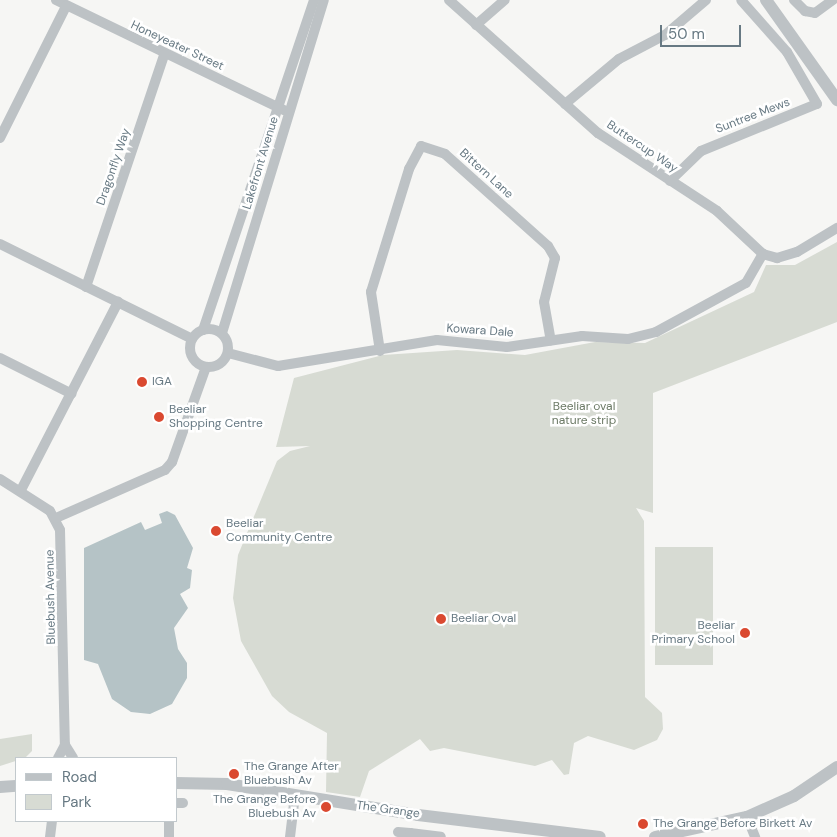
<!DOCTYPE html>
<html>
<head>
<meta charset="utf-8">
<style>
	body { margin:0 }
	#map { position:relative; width:837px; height:837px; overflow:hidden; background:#f6f6f4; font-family:"DM Sans",sans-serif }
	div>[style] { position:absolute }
	.green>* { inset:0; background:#d7dbd3; transform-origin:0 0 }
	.water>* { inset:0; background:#b5c3c6 }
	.minor>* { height:10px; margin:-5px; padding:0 5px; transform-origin:5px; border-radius:5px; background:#bdc2c5 }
	.minor>.ring { margin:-5px; padding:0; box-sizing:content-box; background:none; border:10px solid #bdc2c5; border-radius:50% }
	.tertiary>* { height:12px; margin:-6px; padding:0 6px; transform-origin:6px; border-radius:6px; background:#bdc2c5 }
	.dots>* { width:14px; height:14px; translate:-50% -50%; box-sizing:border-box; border:2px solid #fff; border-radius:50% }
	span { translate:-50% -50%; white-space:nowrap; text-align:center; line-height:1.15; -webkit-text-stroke:5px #fff; paint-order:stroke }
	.street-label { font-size:12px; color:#677983 }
	.poi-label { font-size:12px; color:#677983 }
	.left { translate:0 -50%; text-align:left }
	.right { translate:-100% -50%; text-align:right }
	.park-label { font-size:12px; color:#6c7a66 }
	.legend { position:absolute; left:15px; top:757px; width:162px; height:65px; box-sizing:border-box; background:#fff; border:1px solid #c2c9cd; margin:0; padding:6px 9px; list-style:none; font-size:15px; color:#677983 }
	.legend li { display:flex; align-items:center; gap:10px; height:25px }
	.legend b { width:25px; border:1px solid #c2c9cd }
	.scale { position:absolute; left:660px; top:25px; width:81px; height:22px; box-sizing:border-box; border:2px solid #677983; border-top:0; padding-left:6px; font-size:15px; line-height:18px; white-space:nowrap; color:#677983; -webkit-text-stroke:4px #fff; paint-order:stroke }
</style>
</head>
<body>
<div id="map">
	<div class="green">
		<i style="clip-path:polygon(837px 242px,837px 322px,653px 393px,653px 513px,636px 508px,644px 521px,645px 697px,662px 713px,663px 729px,657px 740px,634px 750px,588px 736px,574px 743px,569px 774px,564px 775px,552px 760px,535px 766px,444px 748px,430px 751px,420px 739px,369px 771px,360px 797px,326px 792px,327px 733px,289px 712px,272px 696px,241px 641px,233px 598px,238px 555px,277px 461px,290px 451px,310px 446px,276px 447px,294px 378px,383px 355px,457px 350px,525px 355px,595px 342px,645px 343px,754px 292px,766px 265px,795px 265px)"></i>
		<i style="left:655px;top:547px;width:58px;height:118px"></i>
		<i style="clip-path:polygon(32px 734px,32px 751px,25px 758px,0 766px,0 739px)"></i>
	</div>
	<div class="water">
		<i style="clip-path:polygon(167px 511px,175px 515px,193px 548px,187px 568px,192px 570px,190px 588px,180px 594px,188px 608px,174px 628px,178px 649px,187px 663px,187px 678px,172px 704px,150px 714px,131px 712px,112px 699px,98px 664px,84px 660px,84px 548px,141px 522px,145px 530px,162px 523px,159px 514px)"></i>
	</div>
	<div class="minor">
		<i style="left:56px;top:0;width:253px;rotate:25.8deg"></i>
		<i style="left:449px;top:0;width:200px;rotate:41.8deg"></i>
		<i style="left:598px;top:133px;width:142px;rotate:33.2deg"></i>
		<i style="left:717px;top:211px;width:63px;rotate:43.1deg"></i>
		<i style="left:763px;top:254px;width:15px;rotate:16deg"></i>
		<i style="left:777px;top:258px;width:21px;rotate:-17deg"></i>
		<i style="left:797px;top:252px;width:47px;rotate:-31deg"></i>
		<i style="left:794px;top:0;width:16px;rotate:45deg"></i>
		<i style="left:805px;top:11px;width:10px;rotate:11deg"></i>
		<i style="left:815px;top:13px;width:22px;rotate:-36deg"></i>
		<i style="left:476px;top:25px;width:38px;rotate:-41deg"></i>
		<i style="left:565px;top:104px;width:70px;rotate:-39.8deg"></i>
		<i style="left:619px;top:59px;width:52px;rotate:-27.6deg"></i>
		<i style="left:665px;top:35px;width:54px;rotate:-40.5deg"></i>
		<i style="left:0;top:138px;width:148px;rotate:-63.4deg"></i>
		<i style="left:670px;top:181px;width:43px;rotate:-44.1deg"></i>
		<i style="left:701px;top:151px;width:125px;rotate:-22.1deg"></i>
		<i style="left:817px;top:104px;width:60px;rotate:-120deg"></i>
		<i style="left:787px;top:52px;width:69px;rotate:-131.5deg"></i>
		<i style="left:0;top:244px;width:214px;rotate:26.3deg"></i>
		<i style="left:86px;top:287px;width:245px;rotate:-71.4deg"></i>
		<i class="ring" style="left:190px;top:329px;width:28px;height:28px"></i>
		<i style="left:203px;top:330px;width:348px;rotate:-71.4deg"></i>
		<i style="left:222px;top:333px;width:348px;rotate:-73deg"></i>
		<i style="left:380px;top:351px;width:60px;rotate:-98.7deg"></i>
		<i style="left:371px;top:292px;width:129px;rotate:-72.8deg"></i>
		<i style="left:409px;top:169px;width:26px;rotate:-62deg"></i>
		<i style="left:421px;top:146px;width:25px;rotate:18deg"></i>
		<i style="left:445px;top:154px;width:138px;rotate:41.8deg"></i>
		<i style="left:548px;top:246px;width:14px;rotate:60deg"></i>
		<i style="left:555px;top:258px;width:45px;rotate:104deg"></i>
		<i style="left:544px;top:302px;width:39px;rotate:80deg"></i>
		<i style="left:228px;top:353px;width:52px;rotate:14.6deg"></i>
		<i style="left:278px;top:366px;width:161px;rotate:-9.3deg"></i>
		<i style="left:437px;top:340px;width:70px;rotate:5.7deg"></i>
		<i style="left:507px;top:347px;width:76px;rotate:-8.3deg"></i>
		<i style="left:582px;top:336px;width:46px;rotate:3.7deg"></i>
		<i style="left:628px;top:339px;width:29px;rotate:-14deg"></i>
		<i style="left:656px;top:332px;width:102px;rotate:-28.6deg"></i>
		<i style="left:746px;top:283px;width:34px;rotate:-60deg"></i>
		<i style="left:0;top:358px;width:80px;rotate:26.6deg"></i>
		<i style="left:0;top:479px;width:59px;rotate:32.6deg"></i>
		<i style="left:50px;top:511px;width:21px;rotate:62deg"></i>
		<i style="left:60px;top:530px;width:215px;rotate:88.7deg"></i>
		<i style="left:65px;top:745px;width:15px;rotate:58deg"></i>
		<i style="left:21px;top:490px;width:212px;rotate:-62.7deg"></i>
		<i style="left:56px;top:518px;width:119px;rotate:-23.8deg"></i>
		<i style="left:165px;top:470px;width:11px;rotate:-49deg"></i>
		<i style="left:172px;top:462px;width:101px;rotate:-70.3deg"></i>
		<i style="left:58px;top:758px;width:15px;rotate:-62deg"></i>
		<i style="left:176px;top:803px;width:7px"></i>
		<i style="left:747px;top:817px;width:22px;rotate:68deg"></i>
		<i style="left:169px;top:821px;width:16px;rotate:90deg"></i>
		<i style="left:398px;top:832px;width:12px;rotate:5deg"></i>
		<i style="left:50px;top:837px;width:16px;rotate:-83deg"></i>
		<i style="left:290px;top:837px;width:42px;rotate:-83.2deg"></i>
		<i style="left:410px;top:837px;width:4px;rotate:-90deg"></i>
		<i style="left:410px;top:833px;width:31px;rotate:7deg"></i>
	</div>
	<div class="tertiary">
		<i style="left:766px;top:0;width:123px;rotate:54.6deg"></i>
		<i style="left:176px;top:783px;width:51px;rotate:1.1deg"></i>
		<i style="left:227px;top:784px;width:193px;rotate:9.2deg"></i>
		<i style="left:418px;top:815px;width:183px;rotate:6.9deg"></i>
		<i style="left:0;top:787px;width:16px;rotate:-4deg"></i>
		<i style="left:655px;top:837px;width:94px;rotate:-12.3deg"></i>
		<i style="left:747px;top:817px;width:51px;rotate:-24.1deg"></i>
		<i style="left:794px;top:796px;width:52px;rotate:-34deg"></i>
	</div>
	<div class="dots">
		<i style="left:142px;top:382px;background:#da4930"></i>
		<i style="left:159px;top:417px;background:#da4930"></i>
		<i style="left:216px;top:531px;background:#da4930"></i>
		<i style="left:441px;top:619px;background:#da4930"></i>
		<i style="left:745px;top:633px;background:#da4930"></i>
		<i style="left:234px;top:774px;background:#da4930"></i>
		<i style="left:326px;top:807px;background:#da4930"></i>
		<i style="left:643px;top:824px;background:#da4930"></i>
	</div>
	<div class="street-label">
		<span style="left:177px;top:46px;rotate:25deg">Honeyeater Street</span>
		<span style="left:753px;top:116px;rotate:-21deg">Suntree Mews</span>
		<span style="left:642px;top:147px;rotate:34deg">Buttercup Way</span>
		<span style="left:261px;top:163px;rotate:-73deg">Lakefront Avenue</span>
		<span style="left:114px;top:167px;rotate:-71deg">Dragonfly Way</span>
		<span style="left:486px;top:174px;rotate:42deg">Bittern Lane</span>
		<span style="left:480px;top:331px;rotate:4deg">Kowara Dale</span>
		<span style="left:51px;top:597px;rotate:-91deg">Bluebush Avenue</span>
		<span style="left:388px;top:810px;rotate:8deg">The Grange</span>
	</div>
	<div class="poi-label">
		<span class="left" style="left:152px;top:382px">IGA</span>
		<span class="left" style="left:169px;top:417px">Beeliar<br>Shopping Centre</span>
		<span class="left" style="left:226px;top:531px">Beeliar<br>Community Centre</span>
		<span class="left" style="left:451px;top:619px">Beeliar Oval</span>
		<span class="right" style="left:735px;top:633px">Beeliar<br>Primary School</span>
		<span class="left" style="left:244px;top:774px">The Grange After<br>Bluebush Av</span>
		<span class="right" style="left:316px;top:807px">The Grange Before<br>Bluebush Av</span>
		<span class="left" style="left:653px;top:824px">The Grange Before Birkett Av</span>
	</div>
	<div class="park-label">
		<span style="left:584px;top:414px">Beeliar oval<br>nature strip</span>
	</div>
	<ul class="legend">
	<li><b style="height:6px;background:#bdc2c5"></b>Road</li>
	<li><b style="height:14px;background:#d7dbd3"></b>Park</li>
	</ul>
	<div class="scale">50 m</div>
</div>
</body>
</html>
